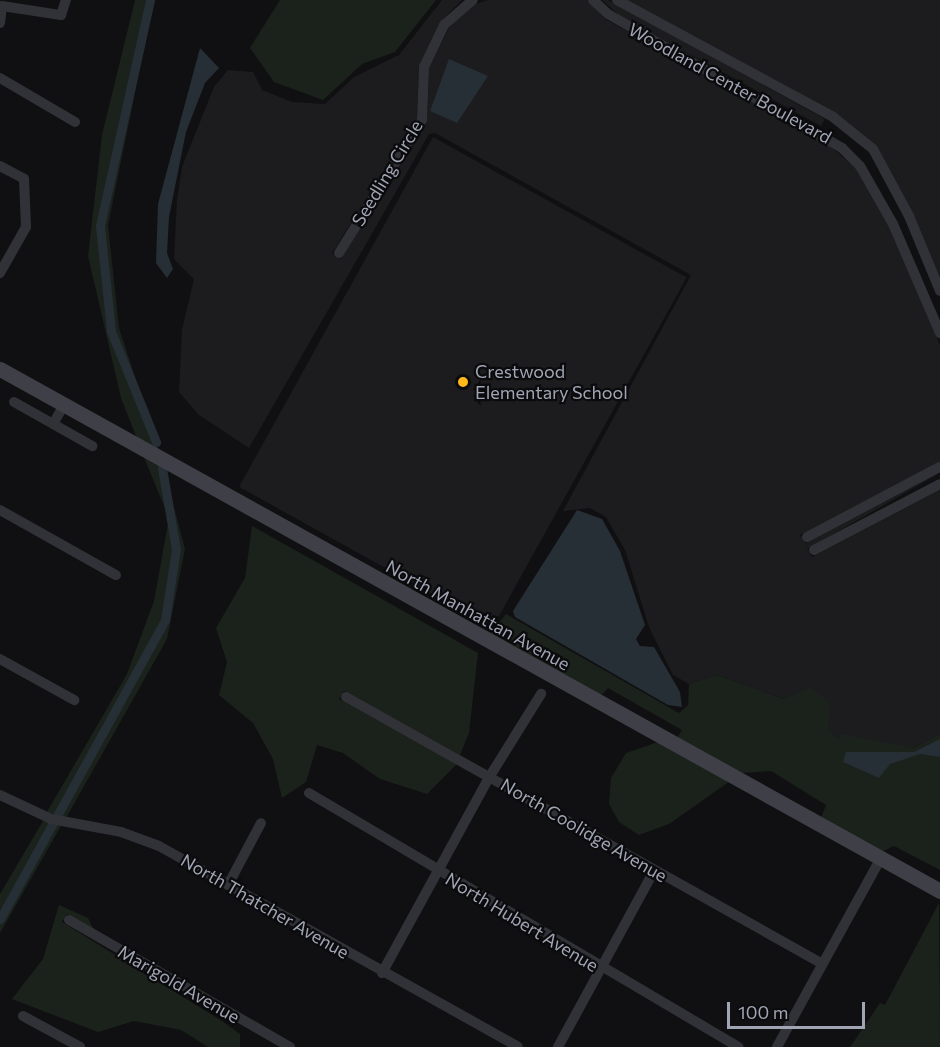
<!DOCTYPE html>
<html>
<head>
<meta charset="utf-8">
<style>
	body { margin:0 }
	#map { position:relative; width:940px; height:1047px; overflow:hidden; background:#101012; font-family:Commissioner,sans-serif }
	div>[style] { position:absolute }
	.built>* { inset:0; background:#1c1c1f; transform-origin:0 0 }
	.green>* { inset:0; background:#1a221b }
	.water>* { inset:0; background:#262e36 }
	.canal>* { height:9px; margin:-4.5px; padding:0 4.5px; transform-origin:4.5px; border-radius:4.5px; background:#262e36 }
	.street>* { height:10px; margin:-5px; padding:0 5px; transform-origin:5px; border-radius:5px; background:#313237 }
	.secondary>* { height:15px; margin:-7.5px; padding:0 7.5px; transform-origin:7.5px; border-radius:7.5px; background:#3f4047 }
	.dots>* { width:16px; height:16px; translate:-50% -50%; box-sizing:border-box; border:3px solid #0b0b0d; border-radius:50% }
	span { translate:-50% -50%; white-space:nowrap; text-align:center; line-height:1.15; -webkit-text-stroke:4.5px #0b0b0d; paint-order:stroke }
	.street-label { font-size:18px; color:#a0a5b4 }
	.poi-label { font-size:18px; color:#a0a5b4 }
	.left { translate:0 -50%; text-align:left }
	.scale { position:absolute; left:727px; top:1002px; width:138px; height:27px; box-sizing:border-box; border:3px solid #a0a5b4; border-top:0; padding-left:8px; font-size:18px; line-height:21px; white-space:nowrap; color:#a0a5b4; -webkit-text-stroke:4px #0b0b0d; paint-order:stroke }
</style>
</head>
<body>
<div id="map">
	<div class="built">
		<i style="clip-path:polygon(442px 0,462px 0,441px 21px,419px 66px,417px 118px,332px 253px,341px 259px,427px 123px,429px 68px,449px 28px,470px 6px,488px 0,587px 0,605px 19px,820px 137px,856px 169px,889px 226px,940px 345px,940px 462px,800px 535px,806px 543px,940px 473px,807px 549px,812px 557px,940px 490px,940px 735px,912px 748px,843px 743px,784px 699px,717px 675px,689px 684px,673px 675px,649px 627px,625px 550px,606px 517px,590px 508px,563px 511px,691px 275px,435px 133px,429px 134px,249px 448px,199px 415px,179px 392px,182px 330px,194px 279px,174px 259px,177px 200px,182px 167px,214px 87px,228px 70px,253px 72px,262px 90px,292px 102px,325px 104px,354px 77px,399px 55px)"></i>
		<i style="clip-path:polygon(602px 0,608px 0,825px 119px,821px 126px,620px 16px)"></i>
		<i style="clip-path:polygon(627px 0,940px 0,940px 278px,878px 148px)"></i>
		<i style="left:433px;top:137px;width:290px;height:400px;rotate:29deg"></i>
	</div>
	<div class="green">
		<i style="clip-path:polygon(135px 0,154px 0,108px 225px,119px 328px,160px 453px,138px 441px,121px 398px,88px 256px,102px 135px)"></i>
		<i style="clip-path:polygon(280px 0,436px 0,395px 52px,362px 64px,323px 100px,274px 82px,250px 48px)"></i>
		<i style="clip-path:polygon(143px 455px,163px 466px,185px 549px,167px 639px,66px 818px,47px 812px,127px 674px,154px 601px,169px 518px)"></i>
		<i style="clip-path:polygon(252px 526px,478px 653px,469px 733px,460px 755px,344px 691px,339px 699px,457px 764px,427px 794px,380px 779px,343px 753px,317px 745px,306px 782px,282px 798px,273px 759px,253px 723px,219px 695px,227px 662px,216px 628px,245px 578px)"></i>
		<i style="clip-path:polygon(506px 614px,679px 713px,688px 705px,689px 684px,717px 675px,784px 699px,810px 688px,830px 702px,828px 729px,838px 739px,841px 734px,913px 748px,940px 734px,940px 870px,894px 846px,881px 852px,821px 818px,826px 805px,771px 771px,742px 773px,677px 738px,682px 730px,608px 688px,599px 698px,488px 636px)"></i>
		<i style="clip-path:polygon(661px 741px,733px 779px,669px 824px,639px 835px,619px 822px,609px 804px,611px 778px,626px 753px)"></i>
		<i style="clip-path:polygon(43px 821px,61px 826px,0 933px,0 894px)"></i>
		<i style="clip-path:polygon(939px 903px,940px 1047px,850px 1047px,880px 1003px,885px 1005px)"></i>
		<i style="clip-path:polygon(59px 905px,88px 918px,94px 930px,67px 914px,62px 922px,222px 1021px,240px 1034px,240px 1047px,208px 1047px,181px 1030px,134px 1021px,98px 1032px,12px 999px,43px 959px)"></i>
	</div>
	<div class="water">
		<i style="clip-path:polygon(200px 48px,219px 68px,205px 83px,186px 132px,169px 217px,167px 253px,173px 269px,167px 278px,156px 263px,158px 204px)"></i>
		<i style="clip-path:polygon(449px 59px,488px 76px,457px 123px,430px 111px)"></i>
		<i style="clip-path:polygon(577px 510px,602px 519px,620px 551px,645px 625px,636px 639px,640px 646px,654px 647px,680px 692px,682px 707px,668px 705px,515px 617px,513px 611px)"></i>
		<i style="clip-path:polygon(940px 739px,940px 757px,920px 754px,890px 764px,879px 778px,843px 762px,846px 752px,914px 752px)"></i>
	</div>
	<div class="canal">
		<i style="left:150px;top:0;width:231px;rotate:102.5deg"></i>
		<i style="left:100px;top:226px;width:106px;rotate:84deg"></i>
		<i style="left:111px;top:331px;width:120px;rotate:67.9deg"></i>
		<i style="left:0;top:919px;width:342px;rotate:-61.1deg"></i>
		<i style="left:165px;top:620px;width:72px;rotate:-81.2deg"></i>
		<i style="left:176px;top:549px;width:82px;rotate:-99.8deg"></i>
	</div>
	<div class="street">
		<i style="left:593px;top:0;width:21px;rotate:43deg"></i>
		<i style="left:608px;top:14px;width:270px;rotate:29.8deg"></i>
		<i style="left:842px;top:148px;width:25px;rotate:45deg"></i>
		<i style="left:860px;top:166px;width:67px;rotate:60.4deg"></i>
		<i style="left:893px;top:224px;width:119px;rotate:66.7deg"></i>
		<i style="left:617px;top:0;width:246px;rotate:28.4deg"></i>
		<i style="left:833px;top:117px;width:51px;rotate:38.7deg"></i>
		<i style="left:873px;top:149px;width:76px;rotate:61.8deg"></i>
		<i style="left:909px;top:216px;width:81px;rotate:67.5deg"></i>
		<i style="left:0;top:23px;width:17px;rotate:-83deg"></i>
		<i style="left:2px;top:6px;width:60px;rotate:8.7deg"></i>
		<i style="left:61px;top:15px;width:16px;rotate:-72deg"></i>
		<i style="left:0;top:78px;width:87px;rotate:30.4deg"></i>
		<i style="left:0;top:166px;width:27px;rotate:28deg"></i>
		<i style="left:24px;top:179px;width:48px;rotate:87.6deg"></i>
		<i style="left:26px;top:227px;width:53px;rotate:119.5deg"></i>
		<i style="left:339px;top:253px;width:157px;rotate:-58deg"></i>
		<i style="left:422px;top:120px;width:53px;rotate:-87.8deg"></i>
		<i style="left:424px;top:67px;width:47px;rotate:-64.5deg"></i>
		<i style="left:444px;top:25px;width:38px;rotate:-41deg"></i>
		<i style="left:14px;top:402px;width:90px;rotate:29.4deg"></i>
		<i style="left:53px;top:424px;width:22px;rotate:-60deg"></i>
		<i style="left:0;top:510px;width:133px;rotate:29.3deg"></i>
		<i style="left:807px;top:537px;width:150px;rotate:-27.8deg"></i>
		<i style="left:814px;top:550px;width:142px;rotate:-27.6deg"></i>
		<i style="left:0;top:659px;width:85px;rotate:29deg"></i>
		<i style="left:346px;top:697px;width:544px;rotate:29.25deg"></i>
		<i style="left:309px;top:793px;width:499px;rotate:30.6deg"></i>
		<i style="left:0;top:795px;width:56px;rotate:25.2deg"></i>
		<i style="left:51px;top:819px;width:71px;rotate:10.5deg"></i>
		<i style="left:121px;top:832px;width:40px;rotate:20.2deg"></i>
		<i style="left:159px;top:846px;width:411px;rotate:29.2deg"></i>
		<i style="left:228px;top:885px;width:70px;rotate:-62deg"></i>
		<i style="left:69px;top:920px;width:255px;rotate:29.9deg"></i>
		<i style="left:382px;top:973px;width:225px;rotate:-61.3deg"></i>
		<i style="left:490px;top:776px;width:97px;rotate:-58.1deg"></i>
		<i style="left:23px;top:1016px;width:65px;rotate:28.5deg"></i>
		<i style="left:558px;top:1047px;width:200px;rotate:-61.4deg"></i>
		<i style="left:777px;top:1047px;width:216px;rotate:-61.2deg"></i>
	</div>
	<div class="secondary">
		<i style="left:0;top:369px;width:1075px;rotate:29.04deg"></i>
	</div>
	<div class="dots">
		<i style="left:463px;top:382px;background:#ffb91b"></i>
	</div>
	<div class="street-label">
		<span style="left:730px;top:83px;rotate:29deg">Woodland Center Boulevard</span>
		<span style="left:387px;top:173px;rotate:-59deg">Seedling Circle</span>
		<span style="left:478px;top:615px;rotate:29deg">North Manhattan Avenue</span>
		<span style="left:584px;top:830px;rotate:30deg">North Coolidge Avenue</span>
		<span style="left:265px;top:906px;rotate:30deg">North Thatcher Avenue</span>
		<span style="left:522px;top:922px;rotate:31deg">North Hubert Avenue</span>
		<span style="left:179px;top:984px;rotate:30deg">Marigold Avenue</span>
	</div>
	<div class="poi-label">
		<span class="left" style="left:475px;top:382px">Crestwood<br>Elementary School</span>
	</div>
	<div class="scale">100 m</div>
</div>
</body>
</html>
